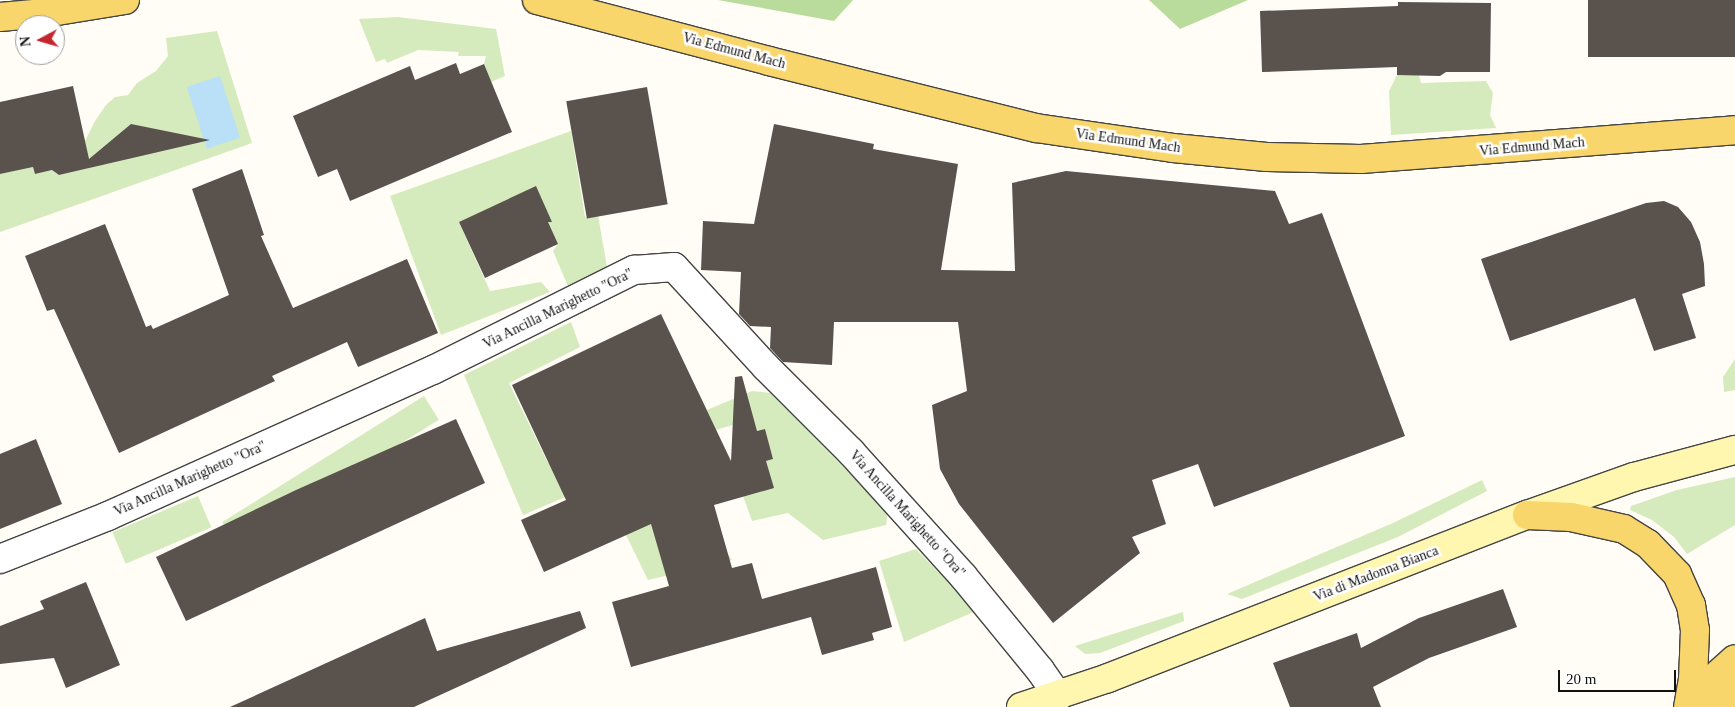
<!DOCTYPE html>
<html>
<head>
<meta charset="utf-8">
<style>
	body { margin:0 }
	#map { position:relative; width:1735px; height:707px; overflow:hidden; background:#fffdf5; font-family:"Times New Roman",serif }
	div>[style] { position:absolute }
	.green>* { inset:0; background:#d5ebbd; transform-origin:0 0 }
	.forest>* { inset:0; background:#b9dc9c }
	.water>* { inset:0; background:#b9e0f7; transform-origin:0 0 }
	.building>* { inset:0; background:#5a524d; transform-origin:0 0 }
	.roads { filter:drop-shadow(1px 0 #444) drop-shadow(-1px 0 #444) drop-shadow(0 1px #444) drop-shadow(0 -1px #444) }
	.minor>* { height:28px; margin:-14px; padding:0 14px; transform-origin:14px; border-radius:14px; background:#fff }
	.secondary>* { height:28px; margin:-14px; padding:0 14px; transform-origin:14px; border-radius:14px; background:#fff6b0 }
	.primary>* { height:28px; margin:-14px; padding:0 14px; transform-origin:14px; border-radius:14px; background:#f9d66b }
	span { translate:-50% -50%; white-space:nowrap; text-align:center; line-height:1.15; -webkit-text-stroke:5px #fff; paint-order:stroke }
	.street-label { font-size:14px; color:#111 }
	.north { position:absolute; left:15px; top:15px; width:50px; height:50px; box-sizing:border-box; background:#fff; border:1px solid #a0a0a0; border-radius:50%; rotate:264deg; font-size:14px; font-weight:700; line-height:20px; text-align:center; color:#111 }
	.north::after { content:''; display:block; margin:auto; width:18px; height:22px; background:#c4262e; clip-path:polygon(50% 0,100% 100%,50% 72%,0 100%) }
	.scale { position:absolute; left:1558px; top:670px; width:118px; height:22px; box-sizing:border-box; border:2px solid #111; border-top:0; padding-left:6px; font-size:15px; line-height:18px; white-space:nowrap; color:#111; -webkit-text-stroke:4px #fff; paint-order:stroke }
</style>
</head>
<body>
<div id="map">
	<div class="green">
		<i style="clip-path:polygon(398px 17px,496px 29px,505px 76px,491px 82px,484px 64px,486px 56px,458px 56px,459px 52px,418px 50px,387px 63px,385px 59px,376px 62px,359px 19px)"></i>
		<i style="clip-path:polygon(217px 31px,252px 143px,0 232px,0 174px,33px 167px,35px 174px,52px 170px,59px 175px,90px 168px,85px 141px,95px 121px,106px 105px,115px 97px,128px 95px,137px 83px,156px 71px,168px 56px,166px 38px)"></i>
		<i style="clip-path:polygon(1397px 75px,1419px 75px,1421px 83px,1486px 81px,1493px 93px,1490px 115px,1496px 128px,1391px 135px,1389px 91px)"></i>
		<i style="clip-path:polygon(571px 131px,585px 217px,598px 215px,607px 267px,568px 286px,553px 251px,558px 244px,459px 222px,490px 291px,541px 282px,550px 292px,441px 335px,390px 196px)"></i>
		<i style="clip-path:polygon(571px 322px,580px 347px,509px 383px,548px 463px,698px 391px,707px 410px,752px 391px,770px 393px,888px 512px,886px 525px,823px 540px,788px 513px,752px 521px,743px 496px,766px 461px,773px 459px,765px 429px,757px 431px,753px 419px,685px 439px,716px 537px,732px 560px,648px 580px,626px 535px,603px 481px,523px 515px,464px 375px)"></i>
		<i style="clip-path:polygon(1735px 359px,1735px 390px,1724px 392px,1723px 377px)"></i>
		<i style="left:424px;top:396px;width:28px;height:238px;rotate:58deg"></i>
		<i style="clip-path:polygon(1735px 477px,1735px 525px,1687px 554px,1674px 537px,1652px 520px,1630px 510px,1631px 506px,1677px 490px)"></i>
		<i style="clip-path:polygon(1482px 480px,1487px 491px,1398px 537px,1242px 599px,1227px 594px,1393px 523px)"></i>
		<i style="left:198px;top:496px;width:34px;height:93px;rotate:67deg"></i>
		<i style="clip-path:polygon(916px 549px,976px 611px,904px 642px,879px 561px)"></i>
		<i style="clip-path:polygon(1183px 612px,1184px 621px,1100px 653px,1085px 654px,1075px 646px)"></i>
	</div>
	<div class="forest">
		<i style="clip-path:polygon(718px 0,853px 0,834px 21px)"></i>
		<i style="clip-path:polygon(1149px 0,1248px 0,1180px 29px)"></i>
	</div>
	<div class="water">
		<i style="left:220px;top:76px;width:65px;height:35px;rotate:72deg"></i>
	</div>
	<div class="building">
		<i style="left:1588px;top:0;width:147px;height:57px"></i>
		<i style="clip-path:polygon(1398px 2px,1491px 3px,1490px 72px,1446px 72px,1440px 76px,1397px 75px,1397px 67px,1262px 72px,1260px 11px,1398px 6px)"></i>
		<i style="clip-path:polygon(456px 63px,460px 74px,484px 64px,512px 132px,350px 201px,337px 169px,318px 177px,293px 116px,410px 66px,415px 80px)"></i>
		<i style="clip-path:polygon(73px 86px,89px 159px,131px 124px,210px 140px,59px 175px,52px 170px,35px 174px,33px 167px,0 174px,0 102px)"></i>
		<i style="left:647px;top:87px;width:119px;height:82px;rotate:80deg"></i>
		<i style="clip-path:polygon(774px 124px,874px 144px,873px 149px,958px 164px,941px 270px,1015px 271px,1012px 183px,1066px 171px,1275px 191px,1289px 224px,1322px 213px,1405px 436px,1214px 507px,1198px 464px,1152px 480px,1166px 524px,1132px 537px,1140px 553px,1053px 623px,959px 504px,940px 469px,932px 405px,967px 391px,958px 322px,834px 322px,832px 365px,783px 362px,770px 348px,771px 327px,750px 326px,739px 314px,741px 272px,701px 270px,703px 221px,754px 224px)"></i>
		<i style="clip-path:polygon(242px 169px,264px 235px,261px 236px,293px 308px,407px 259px,438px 333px,358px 367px,347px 342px,272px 376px,275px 381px,119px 453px,54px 309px,47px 311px,25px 256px,105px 224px,146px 327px,151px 325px,153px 329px,229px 295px,192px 189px)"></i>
		<i style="clip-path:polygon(536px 186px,552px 222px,548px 222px,558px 244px,485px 278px,459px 222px)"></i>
		<i style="clip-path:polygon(1664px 201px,1678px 207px,1691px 222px,1700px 242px,1704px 264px,1705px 286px,1682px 294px,1696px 338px,1654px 351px,1635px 298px,1510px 341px,1481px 259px,1646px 203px)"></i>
		<i style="clip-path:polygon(661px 314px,731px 461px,735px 377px,742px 376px,757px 431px,765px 429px,773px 459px,766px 461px,774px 488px,714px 505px,732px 568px,752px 563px,762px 599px,876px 567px,892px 627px,872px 633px,874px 640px,822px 655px,811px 617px,631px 667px,612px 602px,669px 586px,651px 524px,544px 572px,521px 520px,566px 500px,512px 385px)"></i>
		<i style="clip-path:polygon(456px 419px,485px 483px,186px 621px,156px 557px,296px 490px)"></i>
		<i style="clip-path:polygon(36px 439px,62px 504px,0 529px,0 454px)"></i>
		<i style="clip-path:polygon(86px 582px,120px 665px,66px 688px,54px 658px,0 664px,0 626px,44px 609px,40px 601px)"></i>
		<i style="clip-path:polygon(1503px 589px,1517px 627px,1429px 658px,1373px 687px,1381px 707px,1290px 707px,1273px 663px,1357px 633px,1361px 648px,1419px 618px)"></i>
		<i style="clip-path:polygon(580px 611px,586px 628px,414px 707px,230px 707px,425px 618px,437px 651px)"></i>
	</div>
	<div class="roads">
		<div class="minor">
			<i style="left:0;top:559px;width:116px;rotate:-21.7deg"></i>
			<i style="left:108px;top:516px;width:356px;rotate:-24.2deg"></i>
			<i style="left:433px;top:370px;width:225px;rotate:-26.5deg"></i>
			<i style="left:634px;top:270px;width:40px;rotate:-4.3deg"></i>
			<i style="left:674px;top:267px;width:136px;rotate:47.4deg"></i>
			<i style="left:766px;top:367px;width:120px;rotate:45deg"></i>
			<i style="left:851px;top:452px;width:167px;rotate:47.9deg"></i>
			<i style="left:963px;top:576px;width:122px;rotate:50.7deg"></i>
			<i style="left:1040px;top:670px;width:32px;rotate:55deg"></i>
		</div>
		<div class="secondary">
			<i style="left:1021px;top:707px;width:92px;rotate:-18.4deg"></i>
			<i style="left:1108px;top:678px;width:450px;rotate:-21.3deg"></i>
			<i style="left:1527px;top:515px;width:114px;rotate:-19.6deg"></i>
			<i style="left:1634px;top:477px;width:105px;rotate:-15deg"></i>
		</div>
		<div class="primary">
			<i style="left:537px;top:0;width:240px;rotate:14.7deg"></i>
			<i style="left:769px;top:61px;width:275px;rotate:14.1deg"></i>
			<i style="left:1036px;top:128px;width:138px;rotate:8.3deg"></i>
			<i style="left:1173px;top:148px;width:94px;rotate:5.5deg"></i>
			<i style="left:1267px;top:157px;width:94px;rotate:1.2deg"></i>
			<i style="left:1361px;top:159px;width:375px;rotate:-4.4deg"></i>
			<i style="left:0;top:17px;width:45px;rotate:-5.1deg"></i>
			<i style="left:45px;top:13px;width:81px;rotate:-9.2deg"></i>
			<i style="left:1527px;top:515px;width:44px;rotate:2.6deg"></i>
			<i style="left:1571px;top:517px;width:54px;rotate:12.8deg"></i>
			<i style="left:1624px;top:529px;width:28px;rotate:32deg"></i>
			<i style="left:1648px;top:544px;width:42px;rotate:46deg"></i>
			<i style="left:1677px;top:574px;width:34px;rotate:66deg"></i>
			<i style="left:1691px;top:605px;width:25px;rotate:81deg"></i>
			<i style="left:1695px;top:630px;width:49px;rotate:92.3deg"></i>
			<i style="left:1693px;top:679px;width:28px;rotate:100deg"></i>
			<i style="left:1689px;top:707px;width:38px;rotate:-49deg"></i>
			<i style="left:1714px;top:678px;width:28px;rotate:-42deg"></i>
			<i style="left:1715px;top:707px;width:26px;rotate:-39deg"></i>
		</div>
	</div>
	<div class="street-label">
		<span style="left:734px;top:51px;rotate:15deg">Via Edmund Mach</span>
		<span style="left:1128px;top:141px;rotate:8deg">Via Edmund Mach</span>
		<span style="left:1532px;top:147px;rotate:-5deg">Via Edmund Mach</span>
		<span style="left:558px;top:309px;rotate:-26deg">Via Ancilla Marighetto "Ora"</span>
		<span style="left:190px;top:479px;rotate:-24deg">Via Ancilla Marighetto "Ora"</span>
		<span style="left:907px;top:514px;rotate:48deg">Via Ancilla Marighetto "Ora"</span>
		<span style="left:1376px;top:574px;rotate:-21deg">Via di Madonna Bianca</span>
	</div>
	<div class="north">N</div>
	<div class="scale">20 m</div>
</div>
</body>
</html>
